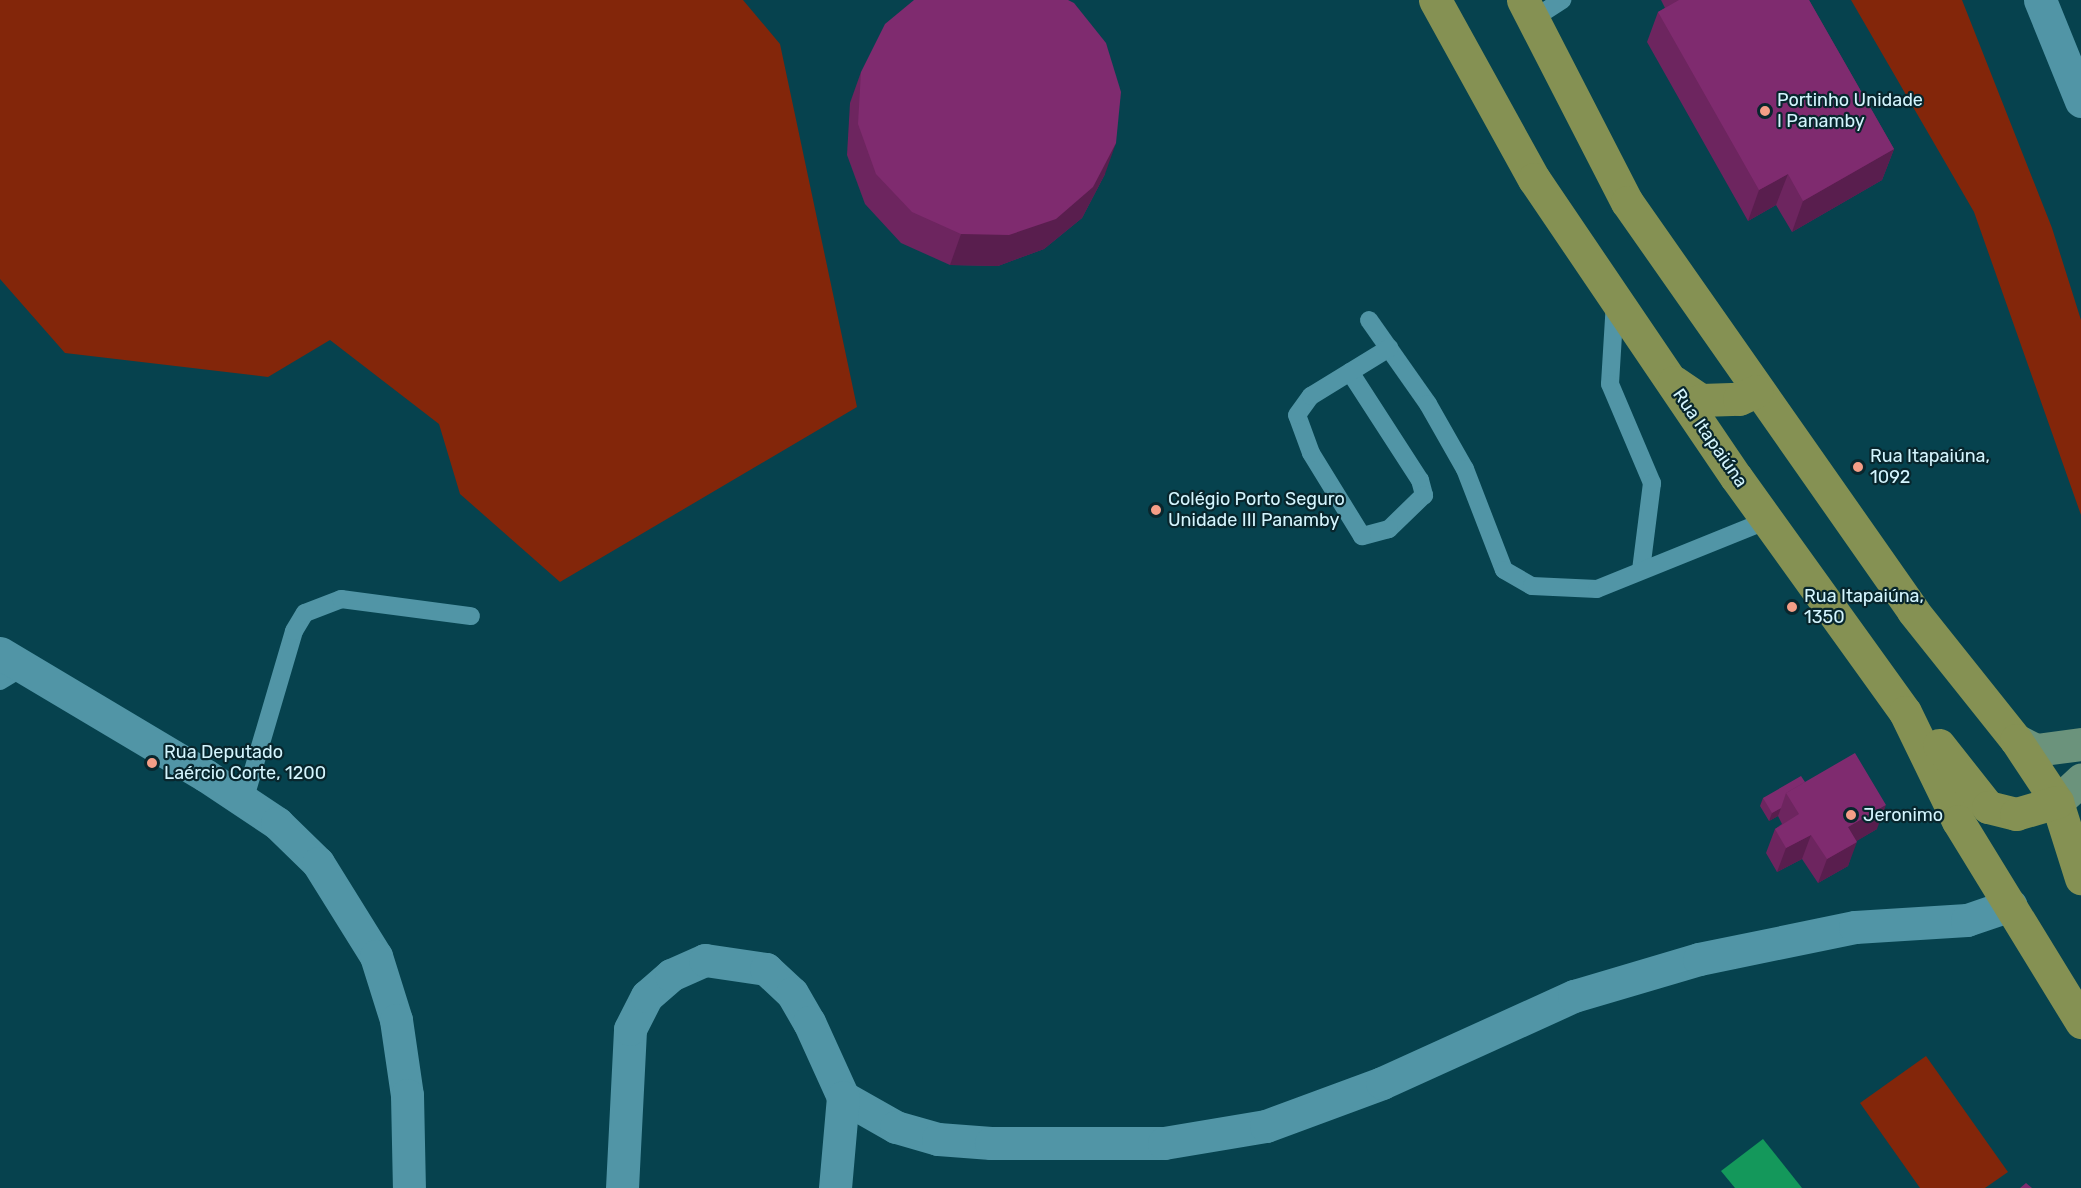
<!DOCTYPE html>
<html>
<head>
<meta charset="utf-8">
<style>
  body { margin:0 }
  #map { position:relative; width:2081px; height:1188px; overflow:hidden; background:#06424e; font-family:Rubik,sans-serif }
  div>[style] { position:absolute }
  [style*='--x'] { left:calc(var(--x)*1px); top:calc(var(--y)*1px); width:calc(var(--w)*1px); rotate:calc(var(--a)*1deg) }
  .green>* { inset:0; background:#83260a }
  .water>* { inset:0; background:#14985b }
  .service>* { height:18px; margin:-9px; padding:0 9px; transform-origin:9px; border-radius:9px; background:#5195a6 }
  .minor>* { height:33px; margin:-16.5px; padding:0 16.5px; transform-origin:16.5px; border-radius:16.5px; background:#5195a6 }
  .tertiary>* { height:33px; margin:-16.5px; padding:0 16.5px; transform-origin:16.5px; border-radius:16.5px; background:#5195a6 }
  .secondary>* { height:33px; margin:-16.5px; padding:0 16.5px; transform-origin:16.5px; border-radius:16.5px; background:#6b937c }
  .primary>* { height:33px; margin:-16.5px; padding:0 16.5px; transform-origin:16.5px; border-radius:16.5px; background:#859153 }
  .wall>* { inset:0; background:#6d255f }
  .shaded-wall>* { inset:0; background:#591e4e }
  .building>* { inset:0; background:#7f2b6f }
  .dots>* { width:16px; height:16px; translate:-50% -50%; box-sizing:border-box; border:3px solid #08262d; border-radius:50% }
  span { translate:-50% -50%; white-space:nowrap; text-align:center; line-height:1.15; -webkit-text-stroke:4.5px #08262d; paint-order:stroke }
  .poi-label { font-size:18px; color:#d4f5fe }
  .left { translate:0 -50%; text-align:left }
  .street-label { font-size:18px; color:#d4f5fe }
</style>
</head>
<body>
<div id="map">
  <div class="green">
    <div style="clip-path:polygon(0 0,743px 0,780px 44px,857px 407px,560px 582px,460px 494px,439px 424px,330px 340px,268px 377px,65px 353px,0 279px)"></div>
    <div style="clip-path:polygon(1851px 0,1962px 0,2052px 228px,2081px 320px,2081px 515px,1974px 212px)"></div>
    <div style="clip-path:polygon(1926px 1056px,2008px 1172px,1985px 1188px,1920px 1188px,1860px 1103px)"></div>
  </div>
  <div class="water">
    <div style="clip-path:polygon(1763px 1139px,1802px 1188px,1735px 1188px,1721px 1171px)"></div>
  </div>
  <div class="service">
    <div style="--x:1533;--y:19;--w:35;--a:-33"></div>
    <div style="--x:1615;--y:302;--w:82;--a:93.5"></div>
    <div style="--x:1610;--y:384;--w:108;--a:67"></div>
    <div style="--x:1652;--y:483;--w:88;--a:97.2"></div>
    <div style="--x:1369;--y:320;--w:103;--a:54.9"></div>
    <div style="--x:1428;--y:404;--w:75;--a:60.4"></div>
    <div style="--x:1465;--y:469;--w:108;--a:68.9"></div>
    <div style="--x:1504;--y:570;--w:32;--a:30"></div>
    <div style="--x:1532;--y:586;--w:65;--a:2.6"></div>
    <div style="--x:1597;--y:589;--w:184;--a:-22"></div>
    <div style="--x:1350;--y:372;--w:129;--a:57.1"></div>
    <div style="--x:1420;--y:480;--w:16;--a:75"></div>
    <div style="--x:1424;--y:495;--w:49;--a:135.8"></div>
    <div style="--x:1389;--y:529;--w:28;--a:165"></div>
    <div style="--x:1362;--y:536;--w:97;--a:-121.6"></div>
    <div style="--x:1311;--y:453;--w:40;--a:-110.2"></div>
    <div style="--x:1297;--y:415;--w:24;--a:-54"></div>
    <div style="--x:1311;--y:396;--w:92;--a:-31.6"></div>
    <div style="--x:0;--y:681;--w:26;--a:-31"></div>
    <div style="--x:244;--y:801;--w:177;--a:-73.6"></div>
    <div style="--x:294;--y:631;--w:21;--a:-59"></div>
    <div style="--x:305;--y:613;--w:39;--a:-21"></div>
    <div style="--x:341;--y:599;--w:131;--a:7.5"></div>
  </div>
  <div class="minor">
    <div style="--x:2040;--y:0;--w:109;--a:67.9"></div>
    <div style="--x:622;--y:1188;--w:159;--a:-87.1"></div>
    <div style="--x:630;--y:1029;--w:37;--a:-63"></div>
    <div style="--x:647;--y:996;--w:32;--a:-41"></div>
    <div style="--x:671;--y:975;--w:37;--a:-24"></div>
    <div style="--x:705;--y:960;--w:62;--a:8.4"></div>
    <div style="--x:766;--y:969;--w:35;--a:43"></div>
    <div style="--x:792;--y:993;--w:34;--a:60"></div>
    <div style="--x:809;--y:1022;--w:82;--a:65.6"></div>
    <div style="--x:843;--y:1097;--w:61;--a:29.5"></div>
    <div style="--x:896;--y:1127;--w:44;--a:15.9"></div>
    <div style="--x:938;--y:1139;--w:53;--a:4.3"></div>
    <div style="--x:991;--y:1143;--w:173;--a:0"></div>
    <div style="--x:1164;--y:1143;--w:103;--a:-9.5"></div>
    <div style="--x:1266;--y:1126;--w:124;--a:-20.3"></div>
    <div style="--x:1382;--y:1083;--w:211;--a:-24.4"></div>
    <div style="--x:1574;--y:996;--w:130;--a:-16.5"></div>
    <div style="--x:1699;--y:959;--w:159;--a:-11.6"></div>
    <div style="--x:1855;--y:927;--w:112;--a:-3.6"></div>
    <div style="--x:1967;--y:920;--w:46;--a:-18.8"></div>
    <div style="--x:835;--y:1188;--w:91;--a:-85"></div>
  </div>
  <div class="tertiary">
    <div style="--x:0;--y:653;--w:239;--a:30.8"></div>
    <div style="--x:205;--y:775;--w:87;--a:33.7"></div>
    <div style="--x:277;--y:823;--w:57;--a:44.3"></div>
    <div style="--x:318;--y:863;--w:110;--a:58.1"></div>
    <div style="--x:376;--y:956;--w:67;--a:72.6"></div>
    <div style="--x:396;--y:1020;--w:76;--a:81.7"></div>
    <div style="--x:407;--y:1095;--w:93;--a:88.8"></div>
  </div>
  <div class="secondary">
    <div style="--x:2016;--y:740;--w:22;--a:27"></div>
    <div style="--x:2036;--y:750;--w:45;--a:-7.6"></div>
    <div style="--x:2057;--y:802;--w:33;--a:-43"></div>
  </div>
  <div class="primary">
    <div style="--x:1435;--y:0;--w:205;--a:61.1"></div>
    <div style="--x:1534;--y:179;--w:360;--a:55.9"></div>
    <div style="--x:1736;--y:477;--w:289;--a:54.3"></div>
    <div style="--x:1905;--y:712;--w:121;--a:64.1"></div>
    <div style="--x:1958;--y:821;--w:236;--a:58.5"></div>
    <div style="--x:1523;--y:0;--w:227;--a:62.8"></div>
    <div style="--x:1627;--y:202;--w:499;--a:55"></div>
    <div style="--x:1913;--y:611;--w:165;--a:51.4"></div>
    <div style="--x:2016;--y:740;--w:74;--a:56.5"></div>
    <div style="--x:2057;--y:802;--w:80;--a:72.5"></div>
    <div style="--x:1674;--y:382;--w:32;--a:34"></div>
    <div style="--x:1701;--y:400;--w:38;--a:-2"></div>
    <div style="--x:1739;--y:399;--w:19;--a:-25"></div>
    <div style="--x:1939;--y:745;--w:79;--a:51.7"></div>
    <div style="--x:1988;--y:807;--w:29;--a:14"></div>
    <div style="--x:2016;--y:814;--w:43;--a:-16.3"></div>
  </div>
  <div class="wall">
    <div style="clip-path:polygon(1661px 0,1809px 0,1894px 149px,1882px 180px,1792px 232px,1776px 205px,1748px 221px,1647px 42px,1658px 12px,1665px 8px)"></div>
    <div style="clip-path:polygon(861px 72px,1105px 174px,1082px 218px,1044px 249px,998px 266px,950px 265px,901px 243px,865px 204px,847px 155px,850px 103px)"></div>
    <div style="clip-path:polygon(1805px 782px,1877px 829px,1856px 841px,1848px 866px,1818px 883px,1802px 859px,1777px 872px,1766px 853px,1775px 829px,1782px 824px,1778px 816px,1769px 821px,1760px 806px,1763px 798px)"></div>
  </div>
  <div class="shaded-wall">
    <div style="clip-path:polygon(1116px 143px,1105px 174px,1082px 218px,1044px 249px,998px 266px,950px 265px,961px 234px)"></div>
    <div style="clip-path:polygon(1894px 149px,1882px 180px,1792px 232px,1803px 201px)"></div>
    <div style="clip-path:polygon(1788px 174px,1776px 205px,1748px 221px,1759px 190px)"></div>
    <div style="clip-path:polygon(1886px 805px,1877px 829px,1840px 851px,1848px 827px)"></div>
    <div style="clip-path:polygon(1781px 808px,1778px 816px,1769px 821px,1772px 813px)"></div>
    <div style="clip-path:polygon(1811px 835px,1802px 859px,1777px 872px,1786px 848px)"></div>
    <div style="clip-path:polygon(1857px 842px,1848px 866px,1818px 883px,1827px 859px)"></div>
  </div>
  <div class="building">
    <div style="clip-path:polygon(914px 0,1068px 0,1074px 3px,1106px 43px,1121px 92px,1116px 143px,1093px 187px,1056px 219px,1009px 235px,961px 234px,912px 212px,876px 174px,858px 124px,861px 72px,885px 24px)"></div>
    <div style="clip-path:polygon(1679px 0,1809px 0,1894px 149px,1803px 201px,1788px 174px,1759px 190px,1658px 12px)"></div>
    <div style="clip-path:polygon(1855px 753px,1886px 805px,1848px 827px,1857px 842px,1827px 859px,1811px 835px,1786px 848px,1775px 829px,1799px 814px,1786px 793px)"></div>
    <div style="clip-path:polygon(1801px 776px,1805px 782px,1786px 793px,1781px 808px,1772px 813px,1763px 798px)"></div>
    <div style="clip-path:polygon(2026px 1183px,2032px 1188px,2020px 1188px)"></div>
  </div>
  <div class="dots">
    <div style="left:1765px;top:111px;background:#f49e87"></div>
    <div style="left:1858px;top:467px;background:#f49e87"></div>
    <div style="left:1156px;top:510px;background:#f49e87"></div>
    <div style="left:1792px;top:607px;background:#f49e87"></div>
    <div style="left:152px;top:763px;background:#f49e87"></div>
    <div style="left:1851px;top:815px;background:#f49e87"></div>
  </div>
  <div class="poi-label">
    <span class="left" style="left:1777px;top:111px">Portinho Unidade<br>I Panamby</span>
    <span class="left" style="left:1870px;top:467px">Rua Itapaiúna,<br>1092</span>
    <span class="left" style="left:1168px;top:510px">Colégio Porto Seguro<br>Unidade III Panamby</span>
    <span class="left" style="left:1804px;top:607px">Rua Itapaiúna,<br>1350</span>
    <span class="left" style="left:164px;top:763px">Rua Deputado<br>Laércio Corte, 1200</span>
    <span class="left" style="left:1863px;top:815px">Jeronimo</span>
  </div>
  <div class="street-label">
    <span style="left:1710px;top:438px;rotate:55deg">Rua Itapaiúna</span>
  </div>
</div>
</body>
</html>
